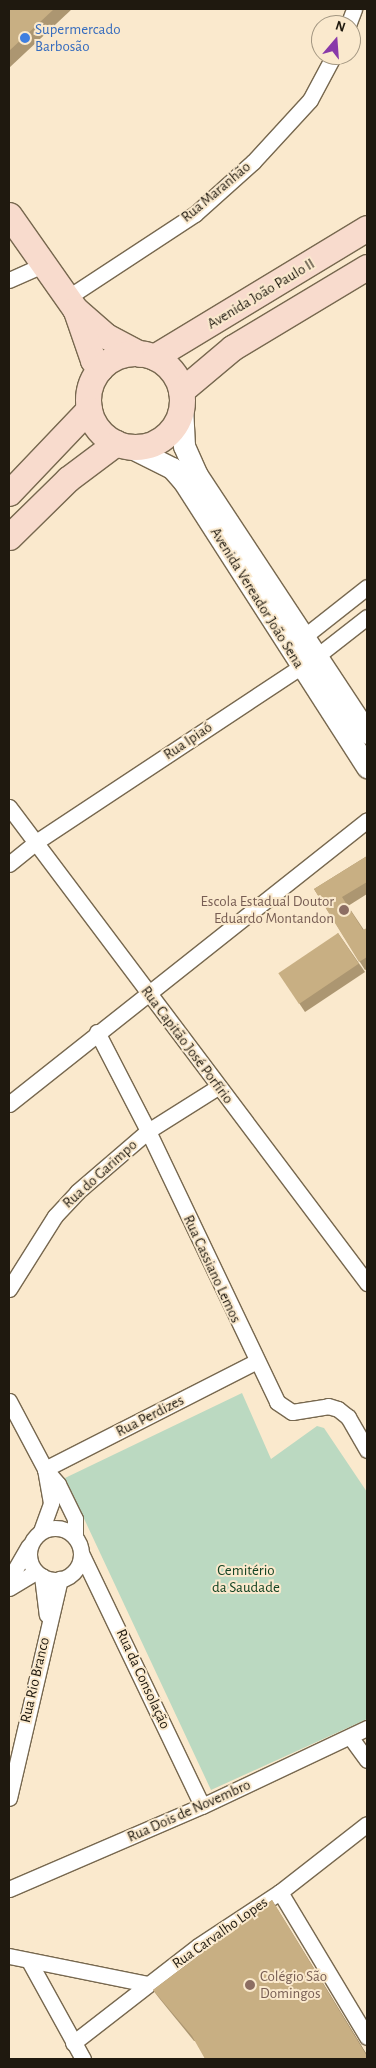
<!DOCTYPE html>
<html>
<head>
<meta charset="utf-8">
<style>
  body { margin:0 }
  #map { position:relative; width:376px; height:2068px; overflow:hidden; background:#fae9cd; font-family:"Alegreya Sans",sans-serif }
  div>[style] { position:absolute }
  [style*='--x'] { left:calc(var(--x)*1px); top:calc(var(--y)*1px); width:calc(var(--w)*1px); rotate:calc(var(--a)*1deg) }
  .green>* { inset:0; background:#bbd9c1 }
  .roads { filter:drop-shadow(1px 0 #77684f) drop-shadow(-1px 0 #77684f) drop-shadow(0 1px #77684f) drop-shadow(0 -1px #77684f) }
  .street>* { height:15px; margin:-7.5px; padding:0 7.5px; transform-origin:7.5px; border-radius:7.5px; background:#fff }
  .street>.ring { margin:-7.5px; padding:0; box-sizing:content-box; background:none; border:15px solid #fff; border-radius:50% }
  .secondary>* { height:21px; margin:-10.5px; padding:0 10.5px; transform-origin:10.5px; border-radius:10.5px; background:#fff }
  .primary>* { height:25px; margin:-12.5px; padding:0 12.5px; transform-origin:12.5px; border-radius:12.5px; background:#f8dbcd }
  .primary>.ring { margin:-12.5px; padding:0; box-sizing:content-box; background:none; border:25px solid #f8dbcd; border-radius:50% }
  .wall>* { inset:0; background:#ac9671 }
  .shaded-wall>* { inset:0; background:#8c7a5c }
  .building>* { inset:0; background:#c8af83; transform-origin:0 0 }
  .dots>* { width:14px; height:14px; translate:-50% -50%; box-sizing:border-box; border:2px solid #fae9cd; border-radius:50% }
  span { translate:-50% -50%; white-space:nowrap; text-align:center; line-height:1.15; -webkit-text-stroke:4px #fae9cd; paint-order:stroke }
  .shop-label { font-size:15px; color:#366cbe }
  .left { translate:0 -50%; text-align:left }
  .street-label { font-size:15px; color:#1f190f }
  .education-label { font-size:15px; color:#785e54 }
  .right { translate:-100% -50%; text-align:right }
  .park-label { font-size:15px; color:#134424 }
  .frame { position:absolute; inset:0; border:10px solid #1f190f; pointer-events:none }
  .north { position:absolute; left:311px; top:15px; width:50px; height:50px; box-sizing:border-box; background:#fae9cd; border:1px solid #a29681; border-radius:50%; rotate:18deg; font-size:14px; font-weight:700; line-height:20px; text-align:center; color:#1f190f }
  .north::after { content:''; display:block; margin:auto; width:18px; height:22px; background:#8839a9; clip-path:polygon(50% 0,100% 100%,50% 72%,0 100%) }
</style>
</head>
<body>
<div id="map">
  <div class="green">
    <div style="clip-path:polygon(242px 1393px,271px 1459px,317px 1426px,324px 1428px,367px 1492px,367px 1719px,211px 1790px,65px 1478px)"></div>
  </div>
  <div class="roads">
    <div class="street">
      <div style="--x:348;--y:25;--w:17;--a:-69"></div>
      <div style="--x:9;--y:280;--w:36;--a:-24"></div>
      <div style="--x:67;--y:298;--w:153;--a:-33.3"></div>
      <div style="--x:195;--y:214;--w:78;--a:-41.9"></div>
      <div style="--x:253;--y:162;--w:84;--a:-47.4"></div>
      <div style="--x:310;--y:100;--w:51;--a:-61.9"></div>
      <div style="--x:296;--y:643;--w:90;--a:-38.3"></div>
      <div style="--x:9;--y:807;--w:596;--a:53.05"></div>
      <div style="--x:9;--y:864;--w:35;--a:-39"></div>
      <div style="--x:36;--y:842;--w:337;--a:-33.5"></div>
      <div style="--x:317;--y:656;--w:63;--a:-38"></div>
      <div style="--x:97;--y:1032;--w:111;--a:62.7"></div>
      <div style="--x:148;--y:1131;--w:300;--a:64.5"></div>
      <div style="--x:277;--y:1402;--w:18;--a:34"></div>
      <div style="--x:292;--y:1412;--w:36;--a:-9"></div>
      <div style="--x:328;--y:1406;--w:10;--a:17"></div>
      <div style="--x:338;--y:1409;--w:13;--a:39"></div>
      <div style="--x:348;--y:1417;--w:38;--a:60"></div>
      <div style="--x:9;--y:1104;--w:457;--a:-38.4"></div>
      <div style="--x:9;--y:1289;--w:86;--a:-57.8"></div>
      <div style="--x:55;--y:1216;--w:33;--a:-47"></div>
      <div style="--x:77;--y:1192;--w:94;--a:-40.7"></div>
      <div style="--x:148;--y:1131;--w:83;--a:-32.2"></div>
      <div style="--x:9;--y:1401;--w:77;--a:62.1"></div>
      <div style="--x:45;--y:1469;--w:20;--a:49"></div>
      <div style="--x:58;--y:1484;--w:39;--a:64"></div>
      <div style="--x:75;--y:1519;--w:18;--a:90"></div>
      <div style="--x:45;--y:1469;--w:236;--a:-27"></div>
      <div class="ring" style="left:29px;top:1528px;width:37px;height:37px"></div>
      <div style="--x:41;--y:1531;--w:30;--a:-70"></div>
      <div style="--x:51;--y:1503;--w:35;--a:-100"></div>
      <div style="--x:81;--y:1553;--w:280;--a:64.4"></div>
      <div style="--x:42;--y:1576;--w:39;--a:83"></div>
      <div style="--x:9;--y:1580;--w:39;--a:-60"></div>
      <div style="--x:9;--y:1588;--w:31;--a:-31"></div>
      <div style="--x:351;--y:1738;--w:27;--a:54"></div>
      <div style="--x:9;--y:1798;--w:225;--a:-76.9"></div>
      <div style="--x:9;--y:1889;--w:210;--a:-23.3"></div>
      <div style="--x:202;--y:1806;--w:183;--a:-25.3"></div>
      <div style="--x:280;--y:1892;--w:169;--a:59"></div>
      <div style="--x:9;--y:1956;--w:142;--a:11.4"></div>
      <div style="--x:29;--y:1961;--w:112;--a:61.1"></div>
      <div style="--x:73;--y:2043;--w:158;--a:-37.8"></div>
      <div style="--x:198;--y:1946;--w:98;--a:-33.4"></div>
      <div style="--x:280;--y:1892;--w:110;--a:-38"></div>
    </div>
    <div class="secondary">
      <div style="--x:182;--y:405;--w:41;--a:87.2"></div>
      <div style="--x:184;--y:446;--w:32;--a:66"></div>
      <div style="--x:197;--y:475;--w:309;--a:56.6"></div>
      <div style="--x:130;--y:447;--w:47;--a:26.6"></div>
      <div style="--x:172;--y:468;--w:18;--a:49"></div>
      <div style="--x:184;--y:482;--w:339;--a:57.3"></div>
    </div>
    <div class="primary">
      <div style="--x:9;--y:215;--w:115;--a:54.9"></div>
      <div style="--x:75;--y:309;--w:41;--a:41.1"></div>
      <div style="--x:106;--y:336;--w:38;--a:28"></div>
      <div style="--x:76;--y:311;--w:52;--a:70.9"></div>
      <div style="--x:93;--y:360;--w:11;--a:49"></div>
      <div class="ring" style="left:88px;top:353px;width:69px;height:69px"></div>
      <div style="--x:154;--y:357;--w:249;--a:-31.2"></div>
      <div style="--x:181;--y:391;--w:67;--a:-40.1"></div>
      <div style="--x:232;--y:348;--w:157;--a:-31"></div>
      <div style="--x:9;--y:493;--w:116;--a:-46.4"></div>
      <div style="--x:9;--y:537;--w:83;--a:-44.5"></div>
      <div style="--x:68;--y:479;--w:60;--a:-36.9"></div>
    </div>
  </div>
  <div class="wall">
    <div style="clip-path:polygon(9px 9px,72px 9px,9px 68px)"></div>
    <div style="clip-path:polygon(367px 856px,367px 894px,348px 906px,364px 930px,367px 928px,367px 969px,365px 970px,314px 889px)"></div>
    <div style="clip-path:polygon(338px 933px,365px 972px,305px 1012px,299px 1003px)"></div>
    <div style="clip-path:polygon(272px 1900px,367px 2055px,367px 2059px,194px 2041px,159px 1998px,153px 1990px)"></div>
  </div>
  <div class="shaded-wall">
    <div style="clip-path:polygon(272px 1900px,367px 2055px,367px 2056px)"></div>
  </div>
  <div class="building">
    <div style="clip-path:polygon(9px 9px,54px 9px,9px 51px)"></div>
    <div style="clip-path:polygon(367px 856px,367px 882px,342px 897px,363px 930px,367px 928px,367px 957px,359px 962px,314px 889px)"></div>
    <div style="left:338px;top:933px;width:37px;height:72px;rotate:56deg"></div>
    <div style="clip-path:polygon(272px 1900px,367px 2056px,367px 2059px,205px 2059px,192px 2036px,153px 1990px)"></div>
  </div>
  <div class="dots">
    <div style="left:25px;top:38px;background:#3f7fe0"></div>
    <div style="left:344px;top:910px;background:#8d6e63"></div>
    <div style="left:250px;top:1985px;background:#8d6e63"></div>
  </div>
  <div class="shop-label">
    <span class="left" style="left:35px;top:38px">Supermercado<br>Barbosão</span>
  </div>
  <div class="street-label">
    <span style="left:216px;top:192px;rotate:-40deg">Rua Maranhão</span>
    <span style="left:261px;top:294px;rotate:-31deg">Avenida João Paulo II</span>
    <span style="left:257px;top:598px;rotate:58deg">Avenida Vereador João Sena</span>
    <span style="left:188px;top:741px;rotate:-34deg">Rua Ipiaó</span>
    <span style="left:187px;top:1045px;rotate:53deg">Rua Capitão José Porfírio</span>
    <span style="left:100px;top:1174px;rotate:-42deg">Rua do Garimpo</span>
    <span style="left:212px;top:1269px;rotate:65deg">Rua Cassiano Lemos</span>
    <span style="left:150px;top:1416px;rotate:-27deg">Rua Perdizes</span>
    <span style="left:143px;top:1679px;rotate:65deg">Rua da Consolação</span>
    <span style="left:35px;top:1680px;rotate:-77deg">Rua Rio Branco</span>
    <span style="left:189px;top:1811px;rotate:-24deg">Rua Dois de Novembro</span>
    <span style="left:220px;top:1933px;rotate:-35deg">Rua Carvalho Lopes</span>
  </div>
  <div class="education-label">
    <span class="right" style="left:334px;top:910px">Escola Estadual Doutor<br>Eduardo Montandon</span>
    <span class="left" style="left:260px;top:1985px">Colégio São<br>Domingos</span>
  </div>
  <div class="park-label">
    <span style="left:246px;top:1579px">Cemitério<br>da Saudade</span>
  </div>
  <div class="frame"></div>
  <div class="north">N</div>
</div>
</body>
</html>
